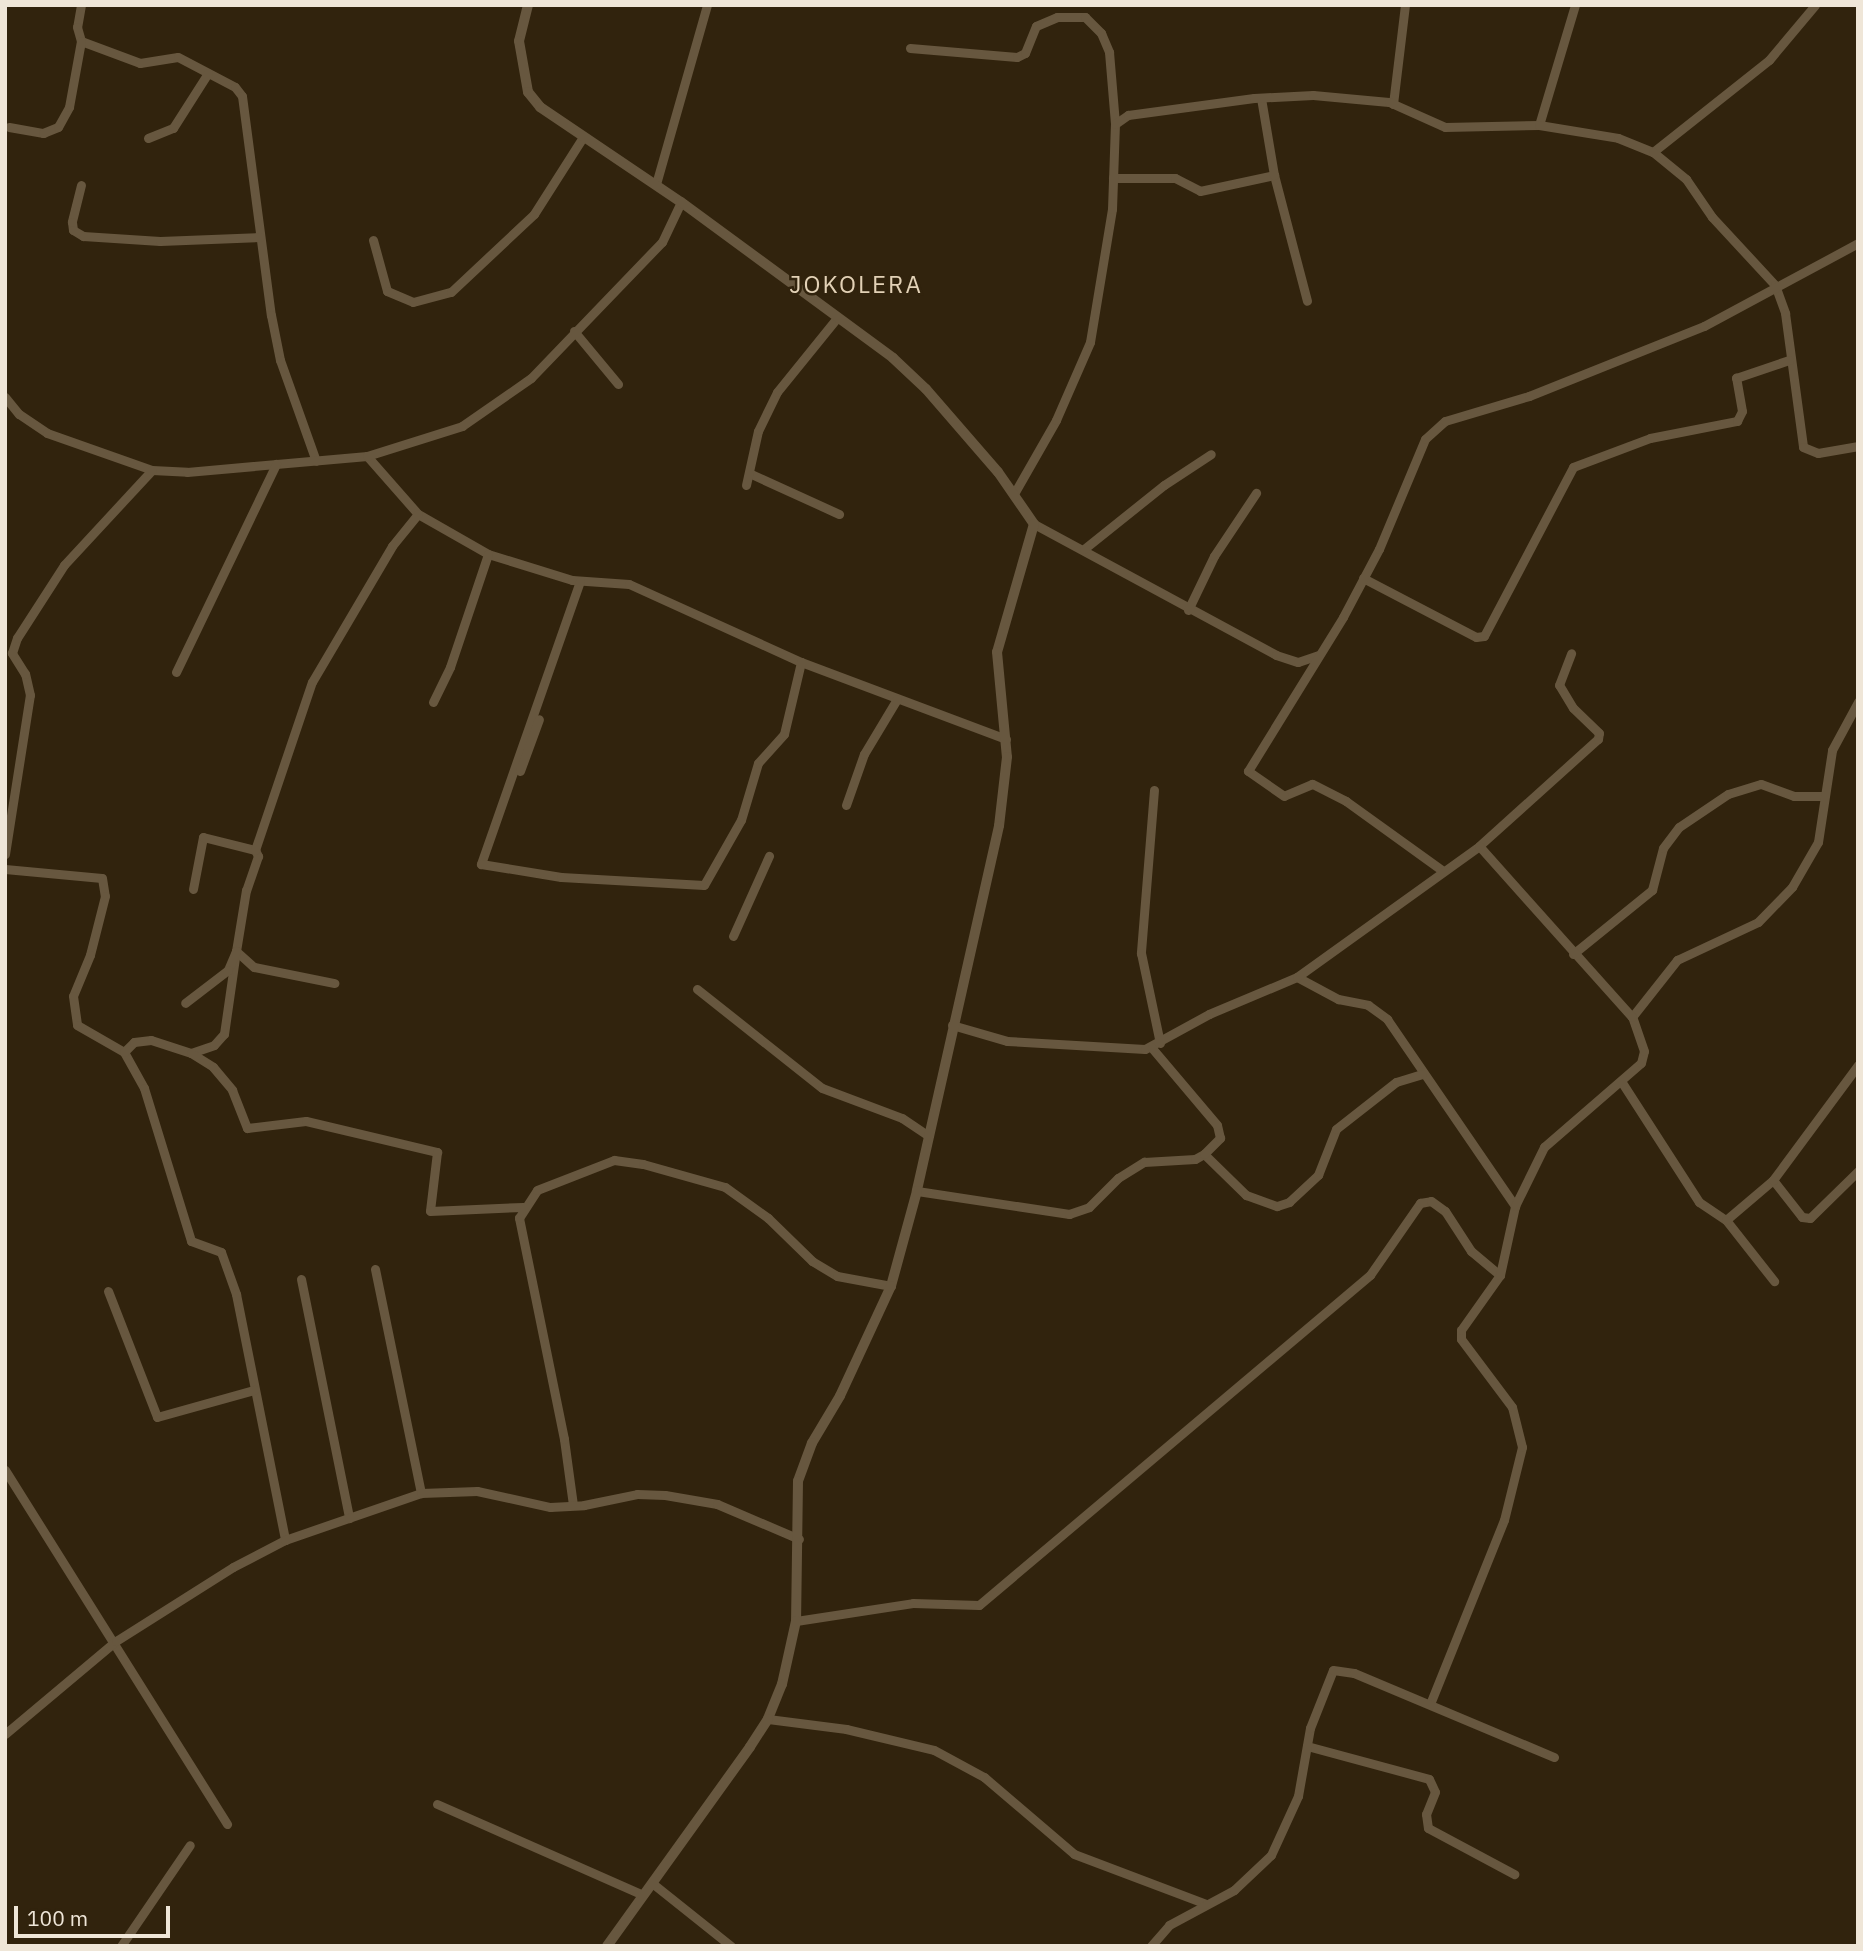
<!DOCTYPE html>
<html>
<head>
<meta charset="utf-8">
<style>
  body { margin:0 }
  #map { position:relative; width:1863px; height:1951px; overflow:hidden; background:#31230d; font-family:"IBM Plex Sans",sans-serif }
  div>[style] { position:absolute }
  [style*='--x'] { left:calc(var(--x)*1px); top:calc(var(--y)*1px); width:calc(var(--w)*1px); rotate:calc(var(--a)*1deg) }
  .minor>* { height:9px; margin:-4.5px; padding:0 4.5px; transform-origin:4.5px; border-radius:4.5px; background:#67573f }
  .tertiary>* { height:10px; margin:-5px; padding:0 5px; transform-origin:5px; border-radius:5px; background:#67573f }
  span { translate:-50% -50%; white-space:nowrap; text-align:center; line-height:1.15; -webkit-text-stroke:5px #31230d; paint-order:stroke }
  .quarter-label { font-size:24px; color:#e2d1b6; letter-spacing:2px }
  .frame { position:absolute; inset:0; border:7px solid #efe6d8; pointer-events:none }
  .scale { position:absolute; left:14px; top:1906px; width:156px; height:32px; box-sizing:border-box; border:4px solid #efe6d8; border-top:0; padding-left:9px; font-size:21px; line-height:24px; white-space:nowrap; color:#efe6d8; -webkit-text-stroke:5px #31230d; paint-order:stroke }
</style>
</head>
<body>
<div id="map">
  <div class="minor">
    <div style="--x:81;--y:5;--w:22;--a:100"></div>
    <div style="--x:77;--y:27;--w:15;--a:74"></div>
    <div style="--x:81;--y:41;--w:63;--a:20.4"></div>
    <div style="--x:140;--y:63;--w:38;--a:-9"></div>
    <div style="--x:178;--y:57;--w:64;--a:27.8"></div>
    <div style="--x:235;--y:87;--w:11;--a:52"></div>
    <div style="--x:242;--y:96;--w:221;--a:82.5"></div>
    <div style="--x:271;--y:315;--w:46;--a:78.7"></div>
    <div style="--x:280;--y:360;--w:107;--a:70.4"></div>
    <div style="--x:910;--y:48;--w:107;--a:4.8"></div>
    <div style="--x:1017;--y:57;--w:9;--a:-27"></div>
    <div style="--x:1025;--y:53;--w:29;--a:-68"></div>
    <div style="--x:1036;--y:26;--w:23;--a:-23"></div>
    <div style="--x:1057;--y:17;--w:28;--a:0"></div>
    <div style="--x:1085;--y:17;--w:23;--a:45"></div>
    <div style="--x:1101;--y:33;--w:21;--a:67"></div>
    <div style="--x:1109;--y:52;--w:72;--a:85.2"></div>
    <div style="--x:1393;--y:104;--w:100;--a:-83.1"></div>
    <div style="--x:1539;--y:125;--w:125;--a:-73.3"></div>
    <div style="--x:9;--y:127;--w:35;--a:10"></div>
    <div style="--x:43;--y:133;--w:16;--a:-22"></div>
    <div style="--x:58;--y:127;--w:23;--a:-61"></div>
    <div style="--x:69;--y:107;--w:67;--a:-79.7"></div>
    <div style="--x:148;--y:138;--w:27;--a:-22"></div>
    <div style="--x:173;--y:128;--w:65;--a:-57.5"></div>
    <div style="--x:1653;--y:152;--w:148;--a:-38.4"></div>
    <div style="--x:1769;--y:60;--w:72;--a:-50.1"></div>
    <div style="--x:1274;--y:175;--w:130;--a:75.3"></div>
    <div style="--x:1113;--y:178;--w:62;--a:0"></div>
    <div style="--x:1175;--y:178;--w:28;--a:27"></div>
    <div style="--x:1200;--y:191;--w:76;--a:-12.2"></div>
    <div style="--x:1274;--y:175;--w:78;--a:-99.6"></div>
    <div style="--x:656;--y:184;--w:186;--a:-74.1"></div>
    <div style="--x:81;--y:185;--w:38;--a:104"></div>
    <div style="--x:72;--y:222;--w:8;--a:83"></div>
    <div style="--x:73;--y:230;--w:12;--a:31"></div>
    <div style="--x:83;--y:236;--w:77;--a:3.7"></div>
    <div style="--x:160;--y:241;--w:100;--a:-2.3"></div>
    <div style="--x:373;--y:240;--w:53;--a:74.6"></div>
    <div style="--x:387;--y:291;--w:28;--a:23"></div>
    <div style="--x:413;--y:302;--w:39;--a:-15"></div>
    <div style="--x:451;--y:292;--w:114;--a:-43.2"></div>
    <div style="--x:534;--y:214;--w:91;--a:-57.5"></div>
    <div style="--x:574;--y:331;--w:69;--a:50.3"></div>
    <div style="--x:5;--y:397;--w:22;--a:51"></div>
    <div style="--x:19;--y:414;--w:34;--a:34"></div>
    <div style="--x:47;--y:433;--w:111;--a:19.4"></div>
    <div style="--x:152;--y:470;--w:35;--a:3"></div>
    <div style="--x:187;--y:472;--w:181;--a:-5.1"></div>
    <div style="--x:367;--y:456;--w:77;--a:48.7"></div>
    <div style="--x:418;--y:514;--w:81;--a:29.7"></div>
    <div style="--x:488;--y:554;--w:88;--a:17.2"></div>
    <div style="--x:572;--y:580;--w:57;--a:4"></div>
    <div style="--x:629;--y:584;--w:189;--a:24.4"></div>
    <div style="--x:801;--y:662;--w:219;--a:20.6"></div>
    <div style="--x:367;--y:456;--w:100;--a:-17.5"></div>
    <div style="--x:462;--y:426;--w:84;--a:-34.8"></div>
    <div style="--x:531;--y:378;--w:189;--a:-46.1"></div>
    <div style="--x:662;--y:242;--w:44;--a:-64.6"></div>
    <div style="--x:749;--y:473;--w:99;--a:24.5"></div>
    <div style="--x:746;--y:485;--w:55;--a:-77.5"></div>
    <div style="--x:758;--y:431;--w:43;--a:-64"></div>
    <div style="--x:777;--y:392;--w:95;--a:-51"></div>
    <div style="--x:1015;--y:492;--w:83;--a:-60.3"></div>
    <div style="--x:1056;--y:420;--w:85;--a:-66.4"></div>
    <div style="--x:1090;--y:342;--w:135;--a:-80.6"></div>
    <div style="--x:1112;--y:209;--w:85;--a:-88"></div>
    <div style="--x:1115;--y:124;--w:16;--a:-35"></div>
    <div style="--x:1128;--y:115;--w:127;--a:-7.7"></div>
    <div style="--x:1254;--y:98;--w:59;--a:-2.9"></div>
    <div style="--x:1313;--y:95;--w:76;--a:5.3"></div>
    <div style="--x:1389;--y:102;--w:61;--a:24.1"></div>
    <div style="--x:1445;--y:127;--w:94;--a:-1.2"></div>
    <div style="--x:1539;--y:125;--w:80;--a:9.3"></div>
    <div style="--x:1618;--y:138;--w:38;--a:22"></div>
    <div style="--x:1653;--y:152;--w:43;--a:39.3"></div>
    <div style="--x:1686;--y:179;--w:46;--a:55.6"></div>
    <div style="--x:1712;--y:217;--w:93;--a:47.2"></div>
    <div style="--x:1775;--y:285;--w:30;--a:70"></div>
    <div style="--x:1785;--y:313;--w:135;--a:82.3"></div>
    <div style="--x:1803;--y:447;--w:16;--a:22"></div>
    <div style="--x:1818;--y:453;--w:41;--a:-9.9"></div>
    <div style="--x:1034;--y:524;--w:275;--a:28.4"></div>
    <div style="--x:1276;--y:655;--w:23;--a:18"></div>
    <div style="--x:1298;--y:662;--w:21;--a:-19"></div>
    <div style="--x:1084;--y:549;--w:102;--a:-38.7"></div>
    <div style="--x:1164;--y:485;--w:56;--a:-33.4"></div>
    <div style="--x:1363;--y:578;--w:127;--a:27.6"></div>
    <div style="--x:1476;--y:637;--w:8;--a:-7"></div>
    <div style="--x:1484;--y:636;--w:191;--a:-62.2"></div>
    <div style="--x:1573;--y:467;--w:82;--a:-20.6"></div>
    <div style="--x:1650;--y:438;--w:89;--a:-11.1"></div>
    <div style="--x:1737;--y:421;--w:11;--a:-63"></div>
    <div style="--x:1742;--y:411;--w:34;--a:-100"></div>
    <div style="--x:1736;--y:378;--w:56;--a:-18.8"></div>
    <div style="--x:580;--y:581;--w:300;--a:109.3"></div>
    <div style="--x:481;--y:864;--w:81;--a:9.2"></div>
    <div style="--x:561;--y:877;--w:143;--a:3.2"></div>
    <div style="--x:704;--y:885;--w:75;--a:-60.4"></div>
    <div style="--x:741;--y:820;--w:59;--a:-73.4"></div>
    <div style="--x:758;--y:763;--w:39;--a:-48"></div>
    <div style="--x:784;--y:734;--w:74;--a:-76.7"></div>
    <div style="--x:1188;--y:610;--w:60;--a:-64.3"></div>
    <div style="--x:1214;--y:556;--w:76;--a:-56.3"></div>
    <div style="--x:176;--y:672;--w:231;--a:-64.3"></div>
    <div style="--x:433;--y:702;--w:39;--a:-64"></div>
    <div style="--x:450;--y:667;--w:119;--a:-71.4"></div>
    <div style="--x:520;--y:771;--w:55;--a:-69.9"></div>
    <div style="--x:1154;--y:790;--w:164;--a:94.6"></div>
    <div style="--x:1141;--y:953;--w:92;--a:78.1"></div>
    <div style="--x:846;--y:805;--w:54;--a:-70.6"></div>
    <div style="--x:864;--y:754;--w:64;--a:-59"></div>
    <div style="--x:255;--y:850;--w:7;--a:63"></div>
    <div style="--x:258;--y:856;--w:36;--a:109"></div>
    <div style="--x:246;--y:890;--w:62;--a:99.3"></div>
    <div style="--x:236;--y:951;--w:24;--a:42"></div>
    <div style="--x:254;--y:967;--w:82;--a:11.3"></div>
    <div style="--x:5;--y:854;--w:161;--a:-81.1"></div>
    <div style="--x:30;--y:695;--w:22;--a:-103"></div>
    <div style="--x:25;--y:674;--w:25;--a:-122"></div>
    <div style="--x:12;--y:653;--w:16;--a:-72"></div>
    <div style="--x:17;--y:638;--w:87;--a:-57.2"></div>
    <div style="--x:64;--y:565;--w:129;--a:-47.2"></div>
    <div style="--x:5;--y:869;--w:97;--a:5.3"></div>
    <div style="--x:102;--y:878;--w:18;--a:81"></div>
    <div style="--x:105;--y:896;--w:61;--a:104.3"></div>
    <div style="--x:90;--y:955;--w:44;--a:112.5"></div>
    <div style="--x:73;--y:996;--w:29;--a:82"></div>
    <div style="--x:77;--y:1025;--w:54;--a:29.9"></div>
    <div style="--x:124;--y:1052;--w:41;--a:60.9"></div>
    <div style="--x:144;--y:1088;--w:160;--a:72.9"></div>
    <div style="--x:191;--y:1241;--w:32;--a:20"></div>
    <div style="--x:221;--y:1252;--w:45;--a:70.3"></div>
    <div style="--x:236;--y:1294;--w:251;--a:78.7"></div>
    <div style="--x:1443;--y:871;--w:120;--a:-144.2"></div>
    <div style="--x:1346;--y:801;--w:38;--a:-153"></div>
    <div style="--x:1312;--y:784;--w:30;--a:157"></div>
    <div style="--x:1284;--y:796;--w:44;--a:-145.2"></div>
    <div style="--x:1248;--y:771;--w:181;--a:-58.3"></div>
    <div style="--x:1343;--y:617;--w:77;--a:-62.1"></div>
    <div style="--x:1379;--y:549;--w:119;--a:-67.3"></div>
    <div style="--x:1425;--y:439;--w:27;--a:-42"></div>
    <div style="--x:1445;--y:421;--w:88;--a:-16.6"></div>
    <div style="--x:1529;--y:396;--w:188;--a:-21.8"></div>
    <div style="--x:1704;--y:326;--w:175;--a:-28.3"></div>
    <div style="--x:193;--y:889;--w:53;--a:-79.1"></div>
    <div style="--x:203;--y:837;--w:54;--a:14"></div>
    <div style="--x:255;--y:850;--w:177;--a:-71.3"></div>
    <div style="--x:312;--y:682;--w:158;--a:-59.5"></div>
    <div style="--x:392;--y:546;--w:41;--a:-50.9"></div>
    <div style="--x:733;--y:936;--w:88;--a:-65.8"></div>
    <div style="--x:1573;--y:954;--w:102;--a:-39"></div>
    <div style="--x:1652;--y:890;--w:43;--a:-75.3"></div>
    <div style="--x:1663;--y:848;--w:26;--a:-53"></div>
    <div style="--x:1679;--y:827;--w:59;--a:-34"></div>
    <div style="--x:1728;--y:794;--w:34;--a:-17"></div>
    <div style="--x:1761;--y:784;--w:35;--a:20"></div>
    <div style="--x:1794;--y:796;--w:30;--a:0"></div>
    <div style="--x:1297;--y:977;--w:47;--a:28.2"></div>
    <div style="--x:1338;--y:999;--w:31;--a:11"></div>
    <div style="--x:1368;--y:1005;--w:24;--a:36"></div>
    <div style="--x:1387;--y:1019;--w:227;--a:55.6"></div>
    <div style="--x:697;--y:989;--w:159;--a:38.4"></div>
    <div style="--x:822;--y:1088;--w:85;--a:20.6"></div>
    <div style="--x:902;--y:1118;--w:32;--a:34"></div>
    <div style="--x:1632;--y:1017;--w:73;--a:-51.7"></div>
    <div style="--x:1677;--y:960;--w:89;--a:-25.1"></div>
    <div style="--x:1758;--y:922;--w:49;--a:-45.8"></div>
    <div style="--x:1792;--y:887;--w:52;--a:-60"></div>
    <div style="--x:1818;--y:842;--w:93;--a:-81.3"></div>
    <div style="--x:1832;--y:750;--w:55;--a:-61.6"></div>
    <div style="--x:952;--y:1025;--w:57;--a:16.2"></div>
    <div style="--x:1007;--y:1041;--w:138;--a:3.3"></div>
    <div style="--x:1145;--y:1049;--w:73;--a:-28.7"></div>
    <div style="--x:1209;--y:1014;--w:95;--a:-22.8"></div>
    <div style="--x:1297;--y:977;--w:224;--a:-35.7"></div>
    <div style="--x:1479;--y:846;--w:160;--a:-42"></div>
    <div style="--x:1598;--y:739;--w:6;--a:-81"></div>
    <div style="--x:1599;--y:733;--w:36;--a:-136"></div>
    <div style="--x:1573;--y:708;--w:27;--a:-121"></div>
    <div style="--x:1559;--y:685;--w:34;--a:-69"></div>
    <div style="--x:124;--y:1052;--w:14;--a:-45"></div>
    <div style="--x:134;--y:1042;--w:17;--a:-7"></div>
    <div style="--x:151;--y:1040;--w:42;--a:18"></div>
    <div style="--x:191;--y:1053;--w:24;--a:-19"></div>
    <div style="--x:214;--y:1045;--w:15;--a:-48"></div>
    <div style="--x:224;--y:1034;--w:84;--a:-81.8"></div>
    <div style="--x:236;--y:951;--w:21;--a:113"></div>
    <div style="--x:228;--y:970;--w:54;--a:142.5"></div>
    <div style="--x:191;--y:1053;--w:26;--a:32"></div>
    <div style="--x:213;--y:1067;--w:30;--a:50"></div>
    <div style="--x:232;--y:1090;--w:41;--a:68.5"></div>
    <div style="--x:247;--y:1128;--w:59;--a:-6.8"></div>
    <div style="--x:306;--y:1121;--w:135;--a:13.3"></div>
    <div style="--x:437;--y:1152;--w:59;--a:96.8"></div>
    <div style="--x:430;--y:1211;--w:93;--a:-2.5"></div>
    <div style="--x:1621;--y:1081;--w:144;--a:57.2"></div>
    <div style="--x:1699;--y:1202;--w:32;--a:34"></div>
    <div style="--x:1726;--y:1220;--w:78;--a:51.8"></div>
    <div style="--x:1204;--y:1154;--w:59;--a:44.3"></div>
    <div style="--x:1246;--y:1195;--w:33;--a:20"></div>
    <div style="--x:1277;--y:1206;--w:13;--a:-18"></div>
    <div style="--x:1289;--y:1202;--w:40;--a:-43"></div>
    <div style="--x:1318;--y:1175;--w:49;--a:-68.6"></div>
    <div style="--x:1336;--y:1129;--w:76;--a:-38.1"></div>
    <div style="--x:1396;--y:1082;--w:27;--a:-17"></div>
    <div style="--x:1773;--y:1180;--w:47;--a:51.9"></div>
    <div style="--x:1802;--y:1217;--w:8;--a:7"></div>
    <div style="--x:1810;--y:1218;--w:67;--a:-44.4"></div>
    <div style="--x:917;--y:1191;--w:154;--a:8.6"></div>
    <div style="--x:1069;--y:1214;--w:21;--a:-19"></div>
    <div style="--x:1089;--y:1207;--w:41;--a:-45"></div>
    <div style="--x:1118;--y:1178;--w:31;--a:-32"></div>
    <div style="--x:1144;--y:1162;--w:51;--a:-3.4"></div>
    <div style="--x:1195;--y:1159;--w:10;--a:-29"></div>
    <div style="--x:1204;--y:1154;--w:23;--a:-45"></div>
    <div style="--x:1220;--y:1138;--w:13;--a:-103"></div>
    <div style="--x:1217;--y:1125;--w:101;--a:-130.2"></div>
    <div style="--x:1726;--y:1220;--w:62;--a:-40.4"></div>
    <div style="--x:1773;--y:1180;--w:143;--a:-53.5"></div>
    <div style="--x:375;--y:1269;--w:229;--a:78.4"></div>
    <div style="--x:301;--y:1279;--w:244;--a:78.6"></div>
    <div style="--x:108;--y:1291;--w:135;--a:68.7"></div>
    <div style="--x:157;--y:1417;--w:101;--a:-15.6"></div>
    <div style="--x:5;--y:1470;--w:418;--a:57.9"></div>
    <div style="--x:573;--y:1505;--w:67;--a:-97.8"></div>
    <div style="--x:564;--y:1439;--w:226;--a:-101.5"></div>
    <div style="--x:519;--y:1218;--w:33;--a:-57"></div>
    <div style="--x:537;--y:1190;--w:83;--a:-21.3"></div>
    <div style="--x:614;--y:1160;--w:29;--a:8"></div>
    <div style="--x:643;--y:1164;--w:85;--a:15.7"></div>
    <div style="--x:725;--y:1187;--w:53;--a:35.8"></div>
    <div style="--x:768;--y:1218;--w:62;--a:44.3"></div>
    <div style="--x:812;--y:1261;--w:29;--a:31"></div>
    <div style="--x:837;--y:1276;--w:55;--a:10.5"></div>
    <div style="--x:796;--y:1621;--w:118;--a:-8.7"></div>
    <div style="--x:913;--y:1603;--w:66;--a:1.7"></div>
    <div style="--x:979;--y:1605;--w:512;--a:-40.16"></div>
    <div style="--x:1370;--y:1275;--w:88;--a:-55.2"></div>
    <div style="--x:1420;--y:1203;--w:11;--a:-10"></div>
    <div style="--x:1431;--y:1201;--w:17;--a:36"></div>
    <div style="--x:1445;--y:1211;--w:48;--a:57"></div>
    <div style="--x:1471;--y:1251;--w:38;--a:40"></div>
    <div style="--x:1430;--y:1704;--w:198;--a:-68.1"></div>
    <div style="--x:1504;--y:1520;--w:75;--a:-76.1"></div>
    <div style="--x:1522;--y:1447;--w:41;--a:-104"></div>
    <div style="--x:1512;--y:1407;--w:85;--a:-126.9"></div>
    <div style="--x:1461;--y:1339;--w:9;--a:-90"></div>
    <div style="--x:1461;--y:1330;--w:67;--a:-54.7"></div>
    <div style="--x:1500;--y:1275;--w:71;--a:-77.7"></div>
    <div style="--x:1515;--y:1206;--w:66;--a:-63.8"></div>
    <div style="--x:1544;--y:1147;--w:128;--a:-40.9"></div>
    <div style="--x:1641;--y:1063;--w:12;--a:-76"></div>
    <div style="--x:1644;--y:1051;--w:36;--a:-109"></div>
    <div style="--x:1632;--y:1017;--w:229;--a:-131.8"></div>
    <div style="--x:768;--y:1719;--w:79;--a:7.3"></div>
    <div style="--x:846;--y:1729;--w:90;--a:13.4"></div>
    <div style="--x:934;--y:1750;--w:57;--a:28.4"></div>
    <div style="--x:984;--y:1777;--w:118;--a:40.5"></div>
    <div style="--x:1074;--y:1854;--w:141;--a:20.7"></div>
    <div style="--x:5;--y:1734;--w:145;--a:-40"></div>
    <div style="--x:116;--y:1641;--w:138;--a:-32.3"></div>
    <div style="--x:233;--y:1567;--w:59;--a:-27.4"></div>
    <div style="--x:285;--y:1540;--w:144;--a:-19.1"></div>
    <div style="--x:421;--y:1493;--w:56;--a:-2"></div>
    <div style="--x:477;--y:1491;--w:75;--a:12.4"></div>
    <div style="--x:550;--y:1507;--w:34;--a:-3"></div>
    <div style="--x:584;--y:1505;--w:54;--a:-11.7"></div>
    <div style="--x:637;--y:1494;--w:28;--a:2"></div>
    <div style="--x:665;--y:1495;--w:53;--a:9.8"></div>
    <div style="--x:717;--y:1504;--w:89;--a:23.1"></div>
    <div style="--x:1307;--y:1746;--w:126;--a:15.1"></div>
    <div style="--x:1429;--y:1779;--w:14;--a:65"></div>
    <div style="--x:1435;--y:1792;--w:24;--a:112"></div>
    <div style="--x:1426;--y:1814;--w:14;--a:82"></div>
    <div style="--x:1428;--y:1828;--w:98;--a:28.1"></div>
    <div style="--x:437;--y:1804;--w:225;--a:23.8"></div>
    <div style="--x:652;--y:1883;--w:101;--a:38.6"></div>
    <div style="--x:121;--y:1946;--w:122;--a:-55.7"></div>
    <div style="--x:1151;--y:1946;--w:28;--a:-49"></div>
    <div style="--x:1169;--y:1925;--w:74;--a:-28.3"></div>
    <div style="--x:1234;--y:1890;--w:51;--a:-43.4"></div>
    <div style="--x:1271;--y:1855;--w:65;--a:-65.4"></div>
    <div style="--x:1298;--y:1796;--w:69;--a:-80"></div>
    <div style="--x:1310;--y:1728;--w:62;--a:-68.4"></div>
    <div style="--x:1333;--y:1670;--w:21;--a:8"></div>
    <div style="--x:1354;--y:1673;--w:217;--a:22.8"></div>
  </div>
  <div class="tertiary">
    <div style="--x:528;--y:5;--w:37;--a:104"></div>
    <div style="--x:519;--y:41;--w:52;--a:80"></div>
    <div style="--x:528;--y:92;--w:19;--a:51"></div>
    <div style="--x:540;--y:107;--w:170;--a:34"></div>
    <div style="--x:681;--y:202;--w:263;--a:36.3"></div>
    <div style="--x:893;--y:358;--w:45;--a:43.2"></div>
    <div style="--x:926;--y:389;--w:110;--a:49.1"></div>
    <div style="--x:998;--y:472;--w:63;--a:55.3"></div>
    <div style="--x:1034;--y:524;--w:133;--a:106.1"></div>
    <div style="--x:997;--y:652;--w:105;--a:84.6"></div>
    <div style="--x:1007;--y:757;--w:69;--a:96.6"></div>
    <div style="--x:999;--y:826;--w:374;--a:102.7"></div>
    <div style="--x:917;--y:1191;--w:98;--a:105.3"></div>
    <div style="--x:891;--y:1286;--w:121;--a:114.9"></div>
    <div style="--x:840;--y:1396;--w:55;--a:120.8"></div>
    <div style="--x:812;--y:1443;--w:40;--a:110.2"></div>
    <div style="--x:798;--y:1481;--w:140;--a:90.8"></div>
    <div style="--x:796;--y:1621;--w:65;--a:102.5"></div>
    <div style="--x:782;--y:1684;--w:38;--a:112"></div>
    <div style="--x:768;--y:1719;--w:33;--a:123"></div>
    <div style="--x:750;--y:1747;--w:245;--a:125.7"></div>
  </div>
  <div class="quarter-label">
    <span style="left:856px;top:285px">JOKOLERA</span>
  </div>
  <div class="frame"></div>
  <div class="scale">100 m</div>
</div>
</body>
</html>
